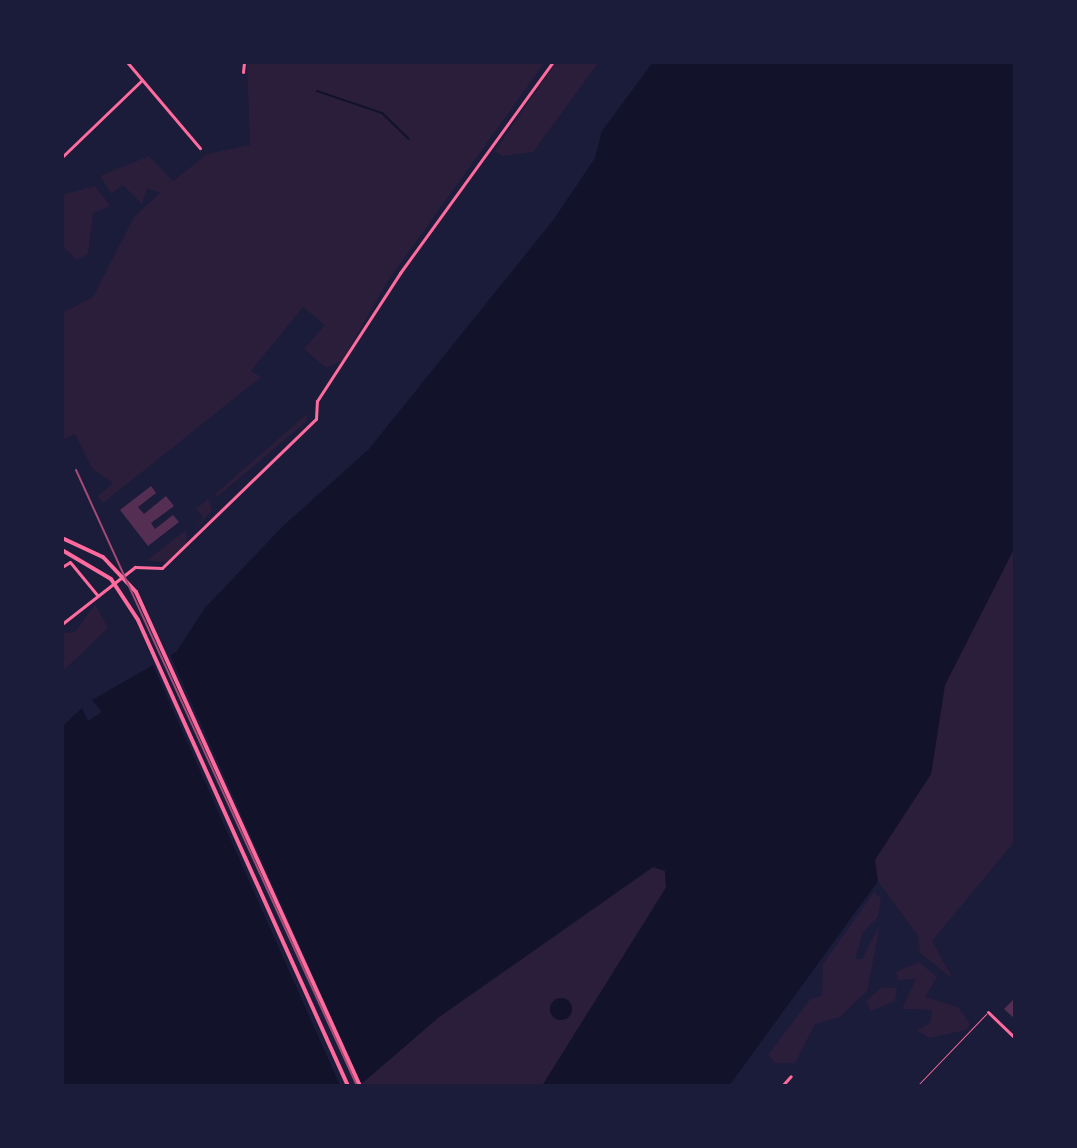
<!DOCTYPE html>
<html>
<head>
<meta charset="utf-8">
<style>
  body { margin:0 }
  #map { position:relative; width:1077px; height:1148px; overflow:hidden; background:#1b1b3a; font-family:Roboto,sans-serif }
  div>[style] { position:absolute }
  [style*='--x'] { left:calc(var(--x)*1px); top:calc(var(--y)*1px); width:calc(var(--w)*1px); rotate:calc(var(--a)*1deg) }
  .green>* { inset:0; background:#2a1e3b }
  .water>* { inset:0; background:#12122b }
  .round { border-radius:50% }
  .pier>* { inset:0; background:#1b1b3a; transform-origin:0 0 }
  .stream>* { height:2px; margin:-1px; padding:0 1px; transform-origin:1px; border-radius:1px; background:#12122b }
  .building>* { inset:0; background:#542f53 }
  .service>* { height:1px; margin:-0.5px; padding:0 0.5px; transform-origin:0.5px; border-radius:0.5px; background:#ff6b9d }
  .minor>* { height:3px; margin:-1.5px; padding:0 1.5px; transform-origin:1.5px; border-radius:1.5px; background:#ff6b9d }
  .secondary>* { height:4px; margin:-2px; padding:0 2px; transform-origin:2px; border-radius:2px; background:#ff6b9d }
  .rail>* { height:2px; margin:-1px; padding:0 1px; transform-origin:1px; border-radius:1px; background:#a44b75 }
  span { translate:-50% -50%; white-space:nowrap; text-align:center; line-height:1.15; -webkit-text-stroke:8px #1b1b3a; paint-order:stroke }
  .frame { position:absolute; inset:0; border:64px solid #1b1b3a; pointer-events:none }
</style>
</head>
<body>
<div id="map">
  <div class="green">
    <div style="clip-path:polygon(247px 62px,545px 62px,387px 282px,342px 361px,326px 368px,304px 349px,325px 325px,303px 307px,251px 371px,261px 377px,103px 503px,98px 496px,113px 483px,92px 468px,75px 434px,62px 440px,62px 313px,93px 297px,134px 217px,160px 193px,147px 188px,142px 204px,123px 185px,111px 194px,100px 176px,149px 156px,173px 181px,207px 154px,250px 145px)"></div>
    <div style="clip-path:polygon(556px 62px,599px 62px,533px 152px,502px 156px,495px 151px)"></div>
    <div style="clip-path:polygon(95px 186px,110px 206px,93px 213px,88px 254px,77px 260px,62px 246px,62px 195px)"></div>
    <div style="clip-path:polygon(307px 414px,307px 421px,217px 497px,215px 494px)"></div>
    <div style="clip-path:polygon(208px 499px,212px 510px,195px 531px,203px 517px,196px 509px)"></div>
    <div style="clip-path:polygon(186px 530px,187px 544px,167px 562px,146px 561px)"></div>
    <div style="clip-path:polygon(1015px 547px,1015px 841px,932px 941px,953px 979px,920px 953px,918px 936px,878px 881px,874px 860px,931px 774px,945px 685px)"></div>
    <div style="clip-path:polygon(95px 604px,108px 628px,62px 672px,62px 633px,75px 632px)"></div>
    <div style="clip-path:polygon(653px 867px,665px 871px,666px 887px,542px 1086px,359px 1086px,439px 1017px)"></div>
    <div style="clip-path:polygon(874px 892px,881px 898px,878px 917px,863px 932px,855px 959px,862px 959px,880px 925px,867px 991px,840px 1017px,815px 1024px,795px 1063px,775px 1063px,768px 1055px,811px 998px,822px 996px,823px 964px)"></div>
    <div style="clip-path:polygon(919px 962px,937px 977px,925px 997px,958px 1007px,970px 1024px,966px 1030px,929px 1038px,917px 1030px,930px 1023px,932px 1010px,902px 1009px,916px 979px,898px 980px,896px 972px)"></div>
    <div style="clip-path:polygon(881px 988px,897px 988px,895px 1001px,871px 1011px,866px 1001px)"></div>
  </div>
  <div class="water">
    <div style="clip-path:polygon(653px 62px,1015px 62px,1015px 547px,945px 685px,931px 774px,875px 860px,878px 881px,729px 1086px,542px 1086px,666px 888px,665px 871px,653px 867px,439px 1017px,359px 1086px,62px 1086px,62px 727px,82px 708px,88px 721px,102px 712px,92px 700px,176px 652px,205px 608px,282px 527px,369px 449px,554px 219px,595px 158px,602px 131px)"></div>
    <div class="round" style="left:550px;top:998px;width:22px;height:22px"></div>
  </div>
  <div class="pier">
    <div style="left:169px;top:652px;width:476px;height:20px;rotate:66deg"></div>
  </div>
  <div class="stream">
    <div style="--x:317;--y:91;--w:69;--a:18.7"></div>
    <div style="--x:382;--y:113;--w:37;--a:44"></div>
  </div>
  <div class="building">
    <div style="clip-path:polygon(151px 486px,156px 493px,138px 507px,144px 514px,166px 496px,174px 506px,151px 523px,155px 529px,173px 515px,179px 522px,148px 546px,120px 510px)"></div>
    <div style="clip-path:polygon(1015px 998px,1015px 1019px,1004px 1009px)"></div>
  </div>
  <div class="service">
    <div style="--x:917;--y:1086;--w:100;--a:-46.2"></div>
  </div>
  <div class="minor">
    <div style="--x:127;--y:62;--w:113;--a:49.7"></div>
    <div style="--x:243;--y:72;--w:10;--a:-84"></div>
    <div style="--x:62;--y:157;--w:111;--a:-43.9"></div>
    <div style="--x:62;--y:567;--w:9;--a:-32"></div>
    <div style="--x:70;--y:562;--w:44;--a:50.5"></div>
    <div style="--x:62;--y:624;--w:93;--a:-38"></div>
    <div style="--x:135;--y:567;--w:27;--a:2"></div>
    <div style="--x:162;--y:568;--w:214;--a:-44.1"></div>
    <div style="--x:316;--y:419;--w:18;--a:-87"></div>
    <div style="--x:317;--y:401;--w:153;--a:-57"></div>
    <div style="--x:400;--y:273;--w:261;--a:-54.1"></div>
    <div style="--x:988;--y:1012;--w:37;--a:44"></div>
    <div style="--x:782;--y:1086;--w:13;--a:-48"></div>
  </div>
  <div class="secondary">
    <div style="--x:62;--y:538;--w:45;--a:24.9"></div>
    <div style="--x:103;--y:557;--w:48;--a:46.7"></div>
    <div style="--x:136;--y:592;--w:542;--a:65.61"></div>
    <div style="--x:62;--y:550;--w:57;--a:30.6"></div>
    <div style="--x:111;--y:579;--w:49;--a:56.6"></div>
    <div style="--x:138;--y:620;--w:511;--a:65.74"></div>
  </div>
  <div class="rail">
    <div style="--x:76;--y:470;--w:677;--a:65.48"></div>
  </div>
  <div class="frame"></div>
</div>
</body>
</html>
